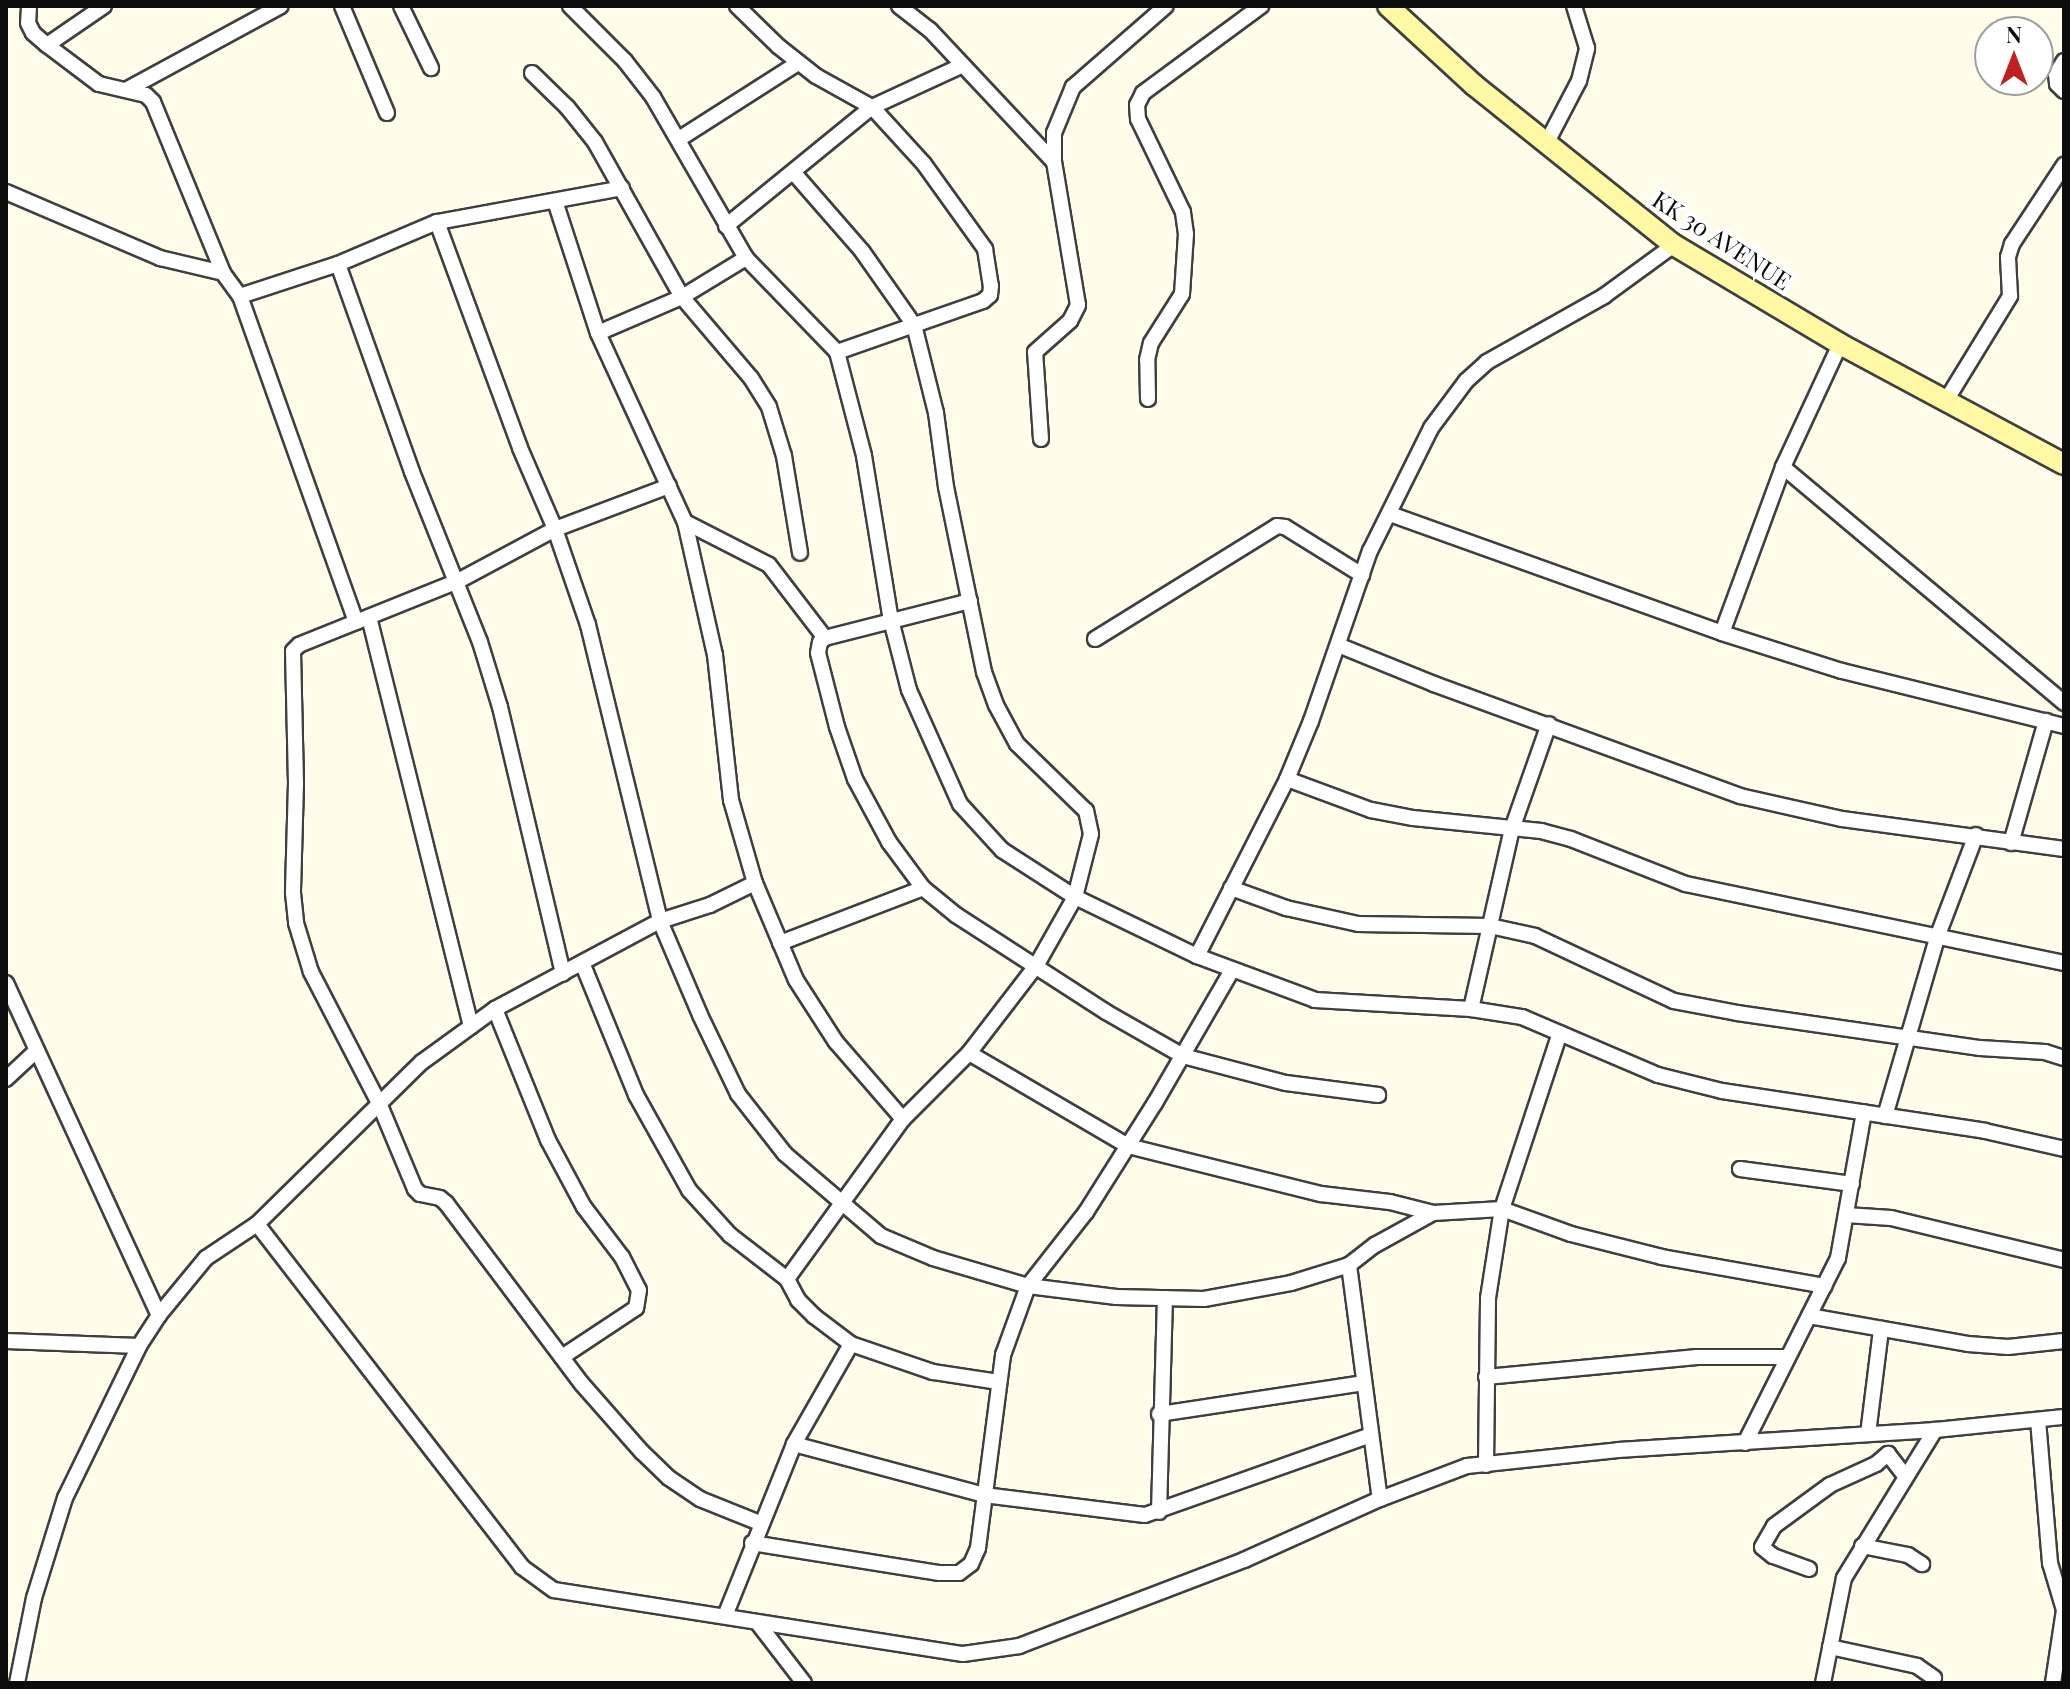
<!DOCTYPE html>
<html>
<head>
<meta charset="utf-8">
<style>
  body { margin:0 }
  #map { position:relative; width:2070px; height:1689px; overflow:hidden; background:#fffcea; font-family:"Playfair Display",serif }
  div>[style] { position:absolute }
  [style*='--x'] { left:calc(var(--x)*1px); top:calc(var(--y)*1px); width:calc(var(--w)*1px); rotate:calc(var(--a)*1deg) }
  .roads { filter:drop-shadow(2px 0 #3f3f3f) drop-shadow(-2px 0 #3f3f3f) drop-shadow(0 2px #3f3f3f) drop-shadow(0 -2px #3f3f3f) }
  .street>* { height:14px; margin:-7px; padding:0 7px; transform-origin:7px; border-radius:7px; background:#fff }
  .secondary>* { height:20px; margin:-10px; padding:0 10px; transform-origin:10px; border-radius:10px; background:#fff8a5 }
  span { translate:-50% -50%; white-space:nowrap; text-align:center; line-height:1.15; -webkit-text-stroke:8px #fff; paint-order:stroke }
  .street-label { font-size:24px; color:#0c0c0c }
  .frame { position:absolute; inset:0; border:8px solid #0c0c0c; pointer-events:none }
  .north { position:absolute; left:1974px; top:16px; width:80px; height:80px; box-sizing:border-box; background:#fff; border:2px solid #9e9e9e; border-radius:50%; rotate:0deg; font-size:22px; font-weight:700; line-height:32px; text-align:center; color:#0c0c0c }
  .north::after { content:''; display:block; margin:auto; width:28px; height:36px; background:#bf2022; clip-path:polygon(50% 0,100% 100%,50% 72%,0 100%) }
</style>
</head>
<body>
<div id="map">
  <div class="roads">
    <div class="street">
      <div style="--x:29;--y:6;--w:17;--a:93"></div>
      <div style="--x:28;--y:23;--w:11;--a:63"></div>
      <div style="--x:33;--y:33;--w:18;--a:41"></div>
      <div style="--x:47;--y:45;--w:65;--a:36.9"></div>
      <div style="--x:99;--y:84;--w:48;--a:13.2"></div>
      <div style="--x:146;--y:95;--w:10;--a:45"></div>
      <div style="--x:153;--y:102;--w:185;--a:67.7"></div>
      <div style="--x:223;--y:273;--w:29;--a:54"></div>
      <div style="--x:240;--y:296;--w:346;--a:70.4"></div>
      <div style="--x:342;--y:6;--w:116;--a:67.2"></div>
      <div style="--x:401;--y:6;--w:69;--a:64.2"></div>
      <div style="--x:570;--y:6;--w:78;--a:45"></div>
      <div style="--x:625;--y:61;--w:46;--a:52.1"></div>
      <div style="--x:653;--y:97;--w:186;--a:60"></div>
      <div style="--x:746;--y:258;--w:131;--a:45.9"></div>
      <div style="--x:837;--y:352;--w:107;--a:75.4"></div>
      <div style="--x:864;--y:456;--w:166;--a:80.7"></div>
      <div style="--x:891;--y:620;--w:72;--a:75.6"></div>
      <div style="--x:909;--y:690;--w:125;--a:65.9"></div>
      <div style="--x:960;--y:804;--w:62;--a:47.6"></div>
      <div style="--x:1002;--y:850;--w:87;--a:32.8"></div>
      <div style="--x:1075;--y:897;--w:136;--a:25.8"></div>
      <div style="--x:1197;--y:956;--w:126;--a:20.4"></div>
      <div style="--x:1315;--y:1000;--w:156;--a:3.3"></div>
      <div style="--x:1471;--y:1009;--w:52;--a:8.9"></div>
      <div style="--x:1522;--y:1017;--w:148;--a:23.1"></div>
      <div style="--x:1658;--y:1075;--w:66;--a:14"></div>
      <div style="--x:1722;--y:1091;--w:266;--a:8.6"></div>
      <div style="--x:1985;--y:1131;--w:81;--a:12.8"></div>
      <div style="--x:737;--y:6;--w:57;--a:44.3"></div>
      <div style="--x:778;--y:46;--w:48;--a:38.3"></div>
      <div style="--x:816;--y:76;--w:64;--a:29"></div>
      <div style="--x:872;--y:107;--w:77;--a:47.6"></div>
      <div style="--x:924;--y:164;--w:105;--a:54.3"></div>
      <div style="--x:985;--y:249;--w:37;--a:81"></div>
      <div style="--x:991;--y:286;--w:9;--a:96"></div>
      <div style="--x:990;--y:295;--w:9;--a:139"></div>
      <div style="--x:983;--y:301;--w:155;--a:160.7"></div>
      <div style="--x:899;--y:6;--w:39;--a:38"></div>
      <div style="--x:930;--y:30;--w:181;--a:46.8"></div>
      <div style="--x:47;--y:45;--w:69;--a:-34.4"></div>
      <div style="--x:2064;--y:61;--w:15;--a:122"></div>
      <div style="--x:2056;--y:74;--w:10;--a:84"></div>
      <div style="--x:2057;--y:84;--w:10;--a:45"></div>
      <div style="--x:532;--y:73;--w:49;--a:44.2"></div>
      <div style="--x:567;--y:107;--w:45;--a:51.3"></div>
      <div style="--x:595;--y:142;--w:178;--a:60.7"></div>
      <div style="--x:682;--y:297;--w:106;--a:49.6"></div>
      <div style="--x:751;--y:378;--w:34;--a:58"></div>
      <div style="--x:769;--y:407;--w:51;--a:73"></div>
      <div style="--x:784;--y:456;--w:98;--a:80.6"></div>
      <div style="--x:126;--y:90;--w:176;--a:-28.5"></div>
      <div style="--x:679;--y:139;--w:141;--a:-32.6"></div>
      <div style="--x:1546;--y:144;--w:71;--a:-62.4"></div>
      <div style="--x:1579;--y:81;--w:34;--a:-76"></div>
      <div style="--x:1587;--y:48;--w:44;--a:-107.2"></div>
      <div style="--x:6;--y:192;--w:168;--a:23.2"></div>
      <div style="--x:160;--y:258;--w:65;--a:13.4"></div>
      <div style="--x:555;--y:201;--w:139;--a:72"></div>
      <div style="--x:598;--y:333;--w:208;--a:65.3"></div>
      <div style="--x:685;--y:522;--w:136;--a:77.3"></div>
      <div style="--x:715;--y:655;--w:146;--a:83.7"></div>
      <div style="--x:731;--y:800;--w:86;--a:73.9"></div>
      <div style="--x:755;--y:883;--w:105;--a:67.1"></div>
      <div style="--x:796;--y:980;--w:74;--a:57.2"></div>
      <div style="--x:836;--y:1042;--w:102;--a:49"></div>
      <div style="--x:437;--y:222;--w:241;--a:69.8"></div>
      <div style="--x:520;--y:448;--w:88;--a:66.6"></div>
      <div style="--x:555;--y:529;--w:102;--a:71"></div>
      <div style="--x:588;--y:625;--w:305;--a:76.3"></div>
      <div style="--x:660;--y:921;--w:102;--a:66.9"></div>
      <div style="--x:700;--y:1015;--w:88;--a:64.3"></div>
      <div style="--x:738;--y:1094;--w:76;--a:51.9"></div>
      <div style="--x:785;--y:1154;--w:126;--a:40.5"></div>
      <div style="--x:881;--y:1236;--w:56;--a:22.9"></div>
      <div style="--x:933;--y:1258;--w:99;--a:16.4"></div>
      <div style="--x:1028;--y:1286;--w:89;--a:7.1"></div>
      <div style="--x:1116;--y:1297;--w:88;--a:1.3"></div>
      <div style="--x:1204;--y:1299;--w:88;--a:-10.4"></div>
      <div style="--x:1291;--y:1283;--w:61;--a:-17.2"></div>
      <div style="--x:1349;--y:1265;--w:33;--a:-38"></div>
      <div style="--x:1375;--y:1245;--w:66;--a:-28.9"></div>
      <div style="--x:1433;--y:1213;--w:69;--a:-3.3"></div>
      <div style="--x:1502;--y:1209;--w:73;--a:19.9"></div>
      <div style="--x:1571;--y:1234;--w:94;--a:14.2"></div>
      <div style="--x:1662;--y:1257;--w:165;--a:10.1"></div>
      <div style="--x:726;--y:226;--w:188;--a:-39.2"></div>
      <div style="--x:872;--y:107;--w:100;--a:-24.8"></div>
      <div style="--x:338;--y:264;--w:221;--a:70.4"></div>
      <div style="--x:412;--y:472;--w:183;--a:68.2"></div>
      <div style="--x:480;--y:642;--w:68;--a:72.9"></div>
      <div style="--x:500;--y:707;--w:274;--a:76.7"></div>
      <div style="--x:240;--y:296;--w:103;--a:-18.1"></div>
      <div style="--x:338;--y:264;--w:108;--a:-23"></div>
      <div style="--x:437;--y:222;--w:188;--a:-10.4"></div>
      <div style="--x:598;--y:333;--w:91;--a:-23.2"></div>
      <div style="--x:682;--y:297;--w:75;--a:-31.4"></div>
      <div style="--x:1148;--y:399;--w:39;--a:-91"></div>
      <div style="--x:1147;--y:360;--w:17;--a:-77"></div>
      <div style="--x:1151;--y:343;--w:58;--a:-57.7"></div>
      <div style="--x:1182;--y:294;--w:60;--a:-86.2"></div>
      <div style="--x:1186;--y:234;--w:22;--a:-98"></div>
      <div style="--x:1183;--y:212;--w:103;--a:-115.8"></div>
      <div style="--x:1138;--y:119;--w:14;--a:-94"></div>
      <div style="--x:1137;--y:105;--w:13;--a:-63"></div>
      <div style="--x:1143;--y:93;--w:147;--a:-36.4"></div>
      <div style="--x:1947;--y:399;--w:121;--a:-58.5"></div>
      <div style="--x:2010;--y:296;--w:39;--a:-93"></div>
      <div style="--x:2008;--y:257;--w:14;--a:-73"></div>
      <div style="--x:2012;--y:244;--w:95;--a:-56.6"></div>
      <div style="--x:1041;--y:439;--w:87;--a:-93.9"></div>
      <div style="--x:1035;--y:352;--w:47;--a:-41.5"></div>
      <div style="--x:1070;--y:321;--w:18;--a:-63"></div>
      <div style="--x:1078;--y:305;--w:145;--a:-99.5"></div>
      <div style="--x:1054;--y:162;--w:29;--a:-90"></div>
      <div style="--x:1054;--y:133;--w:50;--a:-67.6"></div>
      <div style="--x:1073;--y:87;--w:123;--a:-41.1"></div>
      <div style="--x:1783;--y:467;--w:367;--a:40"></div>
      <div style="--x:669;--y:486;--w:122;--a:159.3"></div>
      <div style="--x:555;--y:529;--w:110;--a:151.8"></div>
      <div style="--x:458;--y:581;--w:171;--a:158.1"></div>
      <div style="--x:299;--y:645;--w:8;--a:135"></div>
      <div style="--x:293;--y:651;--w:132;--a:88.7"></div>
      <div style="--x:296;--y:783;--w:110;--a:91.6"></div>
      <div style="--x:293;--y:893;--w:30;--a:84"></div>
      <div style="--x:296;--y:923;--w:51;--a:73"></div>
      <div style="--x:311;--y:972;--w:148;--a:62.6"></div>
      <div style="--x:379;--y:1103;--w:93;--a:67.3"></div>
      <div style="--x:415;--y:1189;--w:7;--a:45"></div>
      <div style="--x:420;--y:1194;--w:20;--a:11"></div>
      <div style="--x:440;--y:1198;--w:8;--a:40"></div>
      <div style="--x:446;--y:1203;--w:226;--a:53.1"></div>
      <div style="--x:582;--y:1384;--w:91;--a:48.6"></div>
      <div style="--x:642;--y:1452;--w:37;--a:44"></div>
      <div style="--x:669;--y:1478;--w:37;--a:34"></div>
      <div style="--x:700;--y:1499;--w:65;--a:21.8"></div>
      <div style="--x:1390;--y:514;--w:353;--a:19.7"></div>
      <div style="--x:1722;--y:633;--w:126;--a:17.6"></div>
      <div style="--x:1842;--y:671;--w:229;--a:13.9"></div>
      <div style="--x:685;--y:522;--w:94;--a:27.1"></div>
      <div style="--x:769;--y:565;--w:92;--a:52.5"></div>
      <div style="--x:970;--y:601;--w:150;--a:165.7"></div>
      <div style="--x:825;--y:638;--w:6;--a:141"></div>
      <div style="--x:820;--y:642;--w:11;--a:100"></div>
      <div style="--x:818;--y:653;--w:76;--a:75.6"></div>
      <div style="--x:837;--y:727;--w:55;--a:70.9"></div>
      <div style="--x:855;--y:779;--w:72;--a:61.6"></div>
      <div style="--x:889;--y:842;--w:57;--a:53.5"></div>
      <div style="--x:923;--y:888;--w:43;--a:39.3"></div>
      <div style="--x:956;--y:915;--w:179;--a:32.9"></div>
      <div style="--x:1106;--y:1012;--w:89;--a:29.7"></div>
      <div style="--x:1183;--y:1056;--w:106;--a:14.7"></div>
      <div style="--x:1286;--y:1083;--w:93;--a:7.4"></div>
      <div style="--x:369;--y:617;--w:422;--a:76"></div>
      <div style="--x:1722;--y:633;--w:177;--a:-69.8"></div>
      <div style="--x:1783;--y:467;--w:136;--a:-65.1"></div>
      <div style="--x:1095;--y:639;--w:214;--a:-31.8"></div>
      <div style="--x:1277;--y:526;--w:8;--a:7"></div>
      <div style="--x:1285;--y:527;--w:91;--a:31.9"></div>
      <div style="--x:1338;--y:645;--w:104;--a:22.1"></div>
      <div style="--x:1434;--y:684;--w:326;--a:20.1"></div>
      <div style="--x:1740;--y:796;--w:105;--a:12.7"></div>
      <div style="--x:1842;--y:819;--w:224;--a:7.7"></div>
      <div style="--x:1287;--y:779;--w:90;--a:20.3"></div>
      <div style="--x:1371;--y:810;--w:43;--a:10.8"></div>
      <div style="--x:1413;--y:818;--w:129;--a:5.8"></div>
      <div style="--x:1541;--y:831;--w:31;--a:15"></div>
      <div style="--x:1571;--y:839;--w:123;--a:21.4"></div>
      <div style="--x:1686;--y:884;--w:386;--a:11.8"></div>
      <div style="--x:2011;--y:843;--w:127;--a:-74"></div>
      <div style="--x:1231;--y:888;--w:59;--a:20"></div>
      <div style="--x:1286;--y:908;--w:74;--a:12.5"></div>
      <div style="--x:1358;--y:924;--w:132;--a:0.9"></div>
      <div style="--x:1490;--y:926;--w:46;--a:12.5"></div>
      <div style="--x:1535;--y:936;--w:153;--a:25.1"></div>
      <div style="--x:1674;--y:1001;--w:64;--a:10.8"></div>
      <div style="--x:1737;--y:1013;--w:246;--a:8.2"></div>
      <div style="--x:1980;--y:1048;--w:65;--a:3.5"></div>
      <div style="--x:2045;--y:1052;--w:20;--a:18"></div>
      <div style="--x:780;--y:943;--w:153;--a:-21"></div>
      <div style="--x:1197;--y:956;--w:199;--a:-63"></div>
      <div style="--x:1287;--y:779;--w:63;--a:-67.5"></div>
      <div style="--x:1311;--y:721;--w:180;--a:-70.9"></div>
      <div style="--x:1370;--y:551;--w:137;--a:-63.6"></div>
      <div style="--x:1431;--y:428;--w:59;--a:-53.3"></div>
      <div style="--x:1466;--y:381;--w:28;--a:-42"></div>
      <div style="--x:1487;--y:362;--w:134;--a:-29.4"></div>
      <div style="--x:1604;--y:296;--w:87;--a:-36.1"></div>
      <div style="--x:583;--y:965;--w:140;--a:67.8"></div>
      <div style="--x:636;--y:1095;--w:109;--a:60.8"></div>
      <div style="--x:689;--y:1190;--w:61;--a:47.7"></div>
      <div style="--x:730;--y:1235;--w:72;--a:37.7"></div>
      <div style="--x:787;--y:1279;--w:24;--a:62"></div>
      <div style="--x:798;--y:1300;--w:23;--a:45"></div>
      <div style="--x:814;--y:1316;--w:46;--a:37.1"></div>
      <div style="--x:851;--y:1344;--w:87;--a:18.9"></div>
      <div style="--x:933;--y:1372;--w:66;--a:8.7"></div>
      <div style="--x:6;--y:983;--w:366;--a:65.3"></div>
      <div style="--x:495;--y:1009;--w:141;--a:68"></div>
      <div style="--x:548;--y:1140;--w:76;--a:61.8"></div>
      <div style="--x:584;--y:1207;--w:63;--a:52.8"></div>
      <div style="--x:622;--y:1257;--w:37;--a:63"></div>
      <div style="--x:639;--y:1290;--w:18;--a:99"></div>
      <div style="--x:636;--y:1308;--w:89;--a:146.5"></div>
      <div style="--x:1471;--y:1009;--w:185;--a:-77.2"></div>
      <div style="--x:1512;--y:829;--w:111;--a:-70.6"></div>
      <div style="--x:969;--y:1053;--w:184;--a:30.3"></div>
      <div style="--x:1128;--y:1146;--w:199;--a:14"></div>
      <div style="--x:1321;--y:1194;--w:69;--a:6.6"></div>
      <div style="--x:1390;--y:1202;--w:44;--a:14.3"></div>
      <div style="--x:6;--y:1079;--w:42;--a:-43.1"></div>
      <div style="--x:1885;--y:1116;--w:189;--a:-73.7"></div>
      <div style="--x:1938;--y:935;--w:107;--a:-69.2"></div>
      <div style="--x:1740;--y:1169;--w:113;--a:7.6"></div>
      <div style="--x:1846;--y:1215;--w:45;--a:3.8"></div>
      <div style="--x:1891;--y:1218;--w:178;--a:13.6"></div>
      <div style="--x:257;--y:1224;--w:231;--a:-44.5"></div>
      <div style="--x:422;--y:1062;--w:90;--a:-36"></div>
      <div style="--x:495;--y:1009;--w:187;--a:-28.1"></div>
      <div style="--x:660;--y:921;--w:52;--a:-17.7"></div>
      <div style="--x:710;--y:905;--w:50;--a:-26.1"></div>
      <div style="--x:1349;--y:1265;--w:236;--a:82.5"></div>
      <div style="--x:787;--y:1279;--w:198;--a:-54.1"></div>
      <div style="--x:903;--y:1119;--w:93;--a:-45"></div>
      <div style="--x:969;--y:1053;--w:110;--a:-52.4"></div>
      <div style="--x:1036;--y:966;--w:79;--a:-60.5"></div>
      <div style="--x:1075;--y:897;--w:65;--a:-75.7"></div>
      <div style="--x:1091;--y:834;--w:24;--a:-102"></div>
      <div style="--x:1086;--y:811;--w:96;--a:-135.8"></div>
      <div style="--x:1017;--y:744;--w:44;--a:-118.3"></div>
      <div style="--x:996;--y:705;--w:35;--a:-110"></div>
      <div style="--x:984;--y:672;--w:189;--a:-101.6"></div>
      <div style="--x:946;--y:487;--w:75;--a:-97.7"></div>
      <div style="--x:936;--y:413;--w:91;--a:-104"></div>
      <div style="--x:914;--y:325;--w:90;--a:-125.1"></div>
      <div style="--x:862;--y:251;--w:105;--a:-131.1"></div>
      <div style="--x:1809;--y:1316;--w:161;--a:10"></div>
      <div style="--x:1968;--y:1344;--w:40;--a:4.3"></div>
      <div style="--x:2008;--y:1347;--w:56;--a:-6.1"></div>
      <div style="--x:6;--y:1341;--w:133;--a:2.2"></div>
      <div style="--x:1486;--y:1377;--w:212;--a:-5.4"></div>
      <div style="--x:1697;--y:1357;--w:90;--a:0"></div>
      <div style="--x:1159;--y:1414;--w:207;--a:-8.6"></div>
      <div style="--x:2038;--y:1420;--w:144;--a:85.2"></div>
      <div style="--x:2050;--y:1563;--w:49;--a:73.4"></div>
      <div style="--x:2064;--y:1610;--w:74;--a:98.6"></div>
      <div style="--x:1868;--y:1434;--w:106;--a:-82.9"></div>
      <div style="--x:1745;--y:1443;--w:207;--a:-63.3"></div>
      <div style="--x:1838;--y:1258;--w:148;--a:-79.9"></div>
      <div style="--x:794;--y:1444;--w:197;--a:15"></div>
      <div style="--x:984;--y:1495;--w:162;--a:7.1"></div>
      <div style="--x:1145;--y:1515;--w:240;--a:-19.5"></div>
      <div style="--x:1486;--y:1465;--w:167;--a:-89.3"></div>
      <div style="--x:1488;--y:1298;--w:90;--a:-81.1"></div>
      <div style="--x:1502;--y:1209;--w:185;--a:-71.8"></div>
      <div style="--x:1159;--y:1512;--w:214;--a:-88.4"></div>
      <div style="--x:752;--y:1543;--w:190;--a:9.1"></div>
      <div style="--x:940;--y:1573;--w:19;--a:0"></div>
      <div style="--x:959;--y:1573;--w:15;--a:-37"></div>
      <div style="--x:971;--y:1564;--w:17;--a:-66"></div>
      <div style="--x:978;--y:1548;--w:195;--a:-82.6"></div>
      <div style="--x:1003;--y:1355;--w:73;--a:-70.1"></div>
      <div style="--x:1028;--y:1286;--w:94;--a:-51.9"></div>
      <div style="--x:1086;--y:1212;--w:129;--a:-57.7"></div>
      <div style="--x:1155;--y:1103;--w:151;--a:-59.9"></div>
      <div style="--x:1862;--y:1546;--w:47;--a:11.1"></div>
      <div style="--x:1908;--y:1555;--w:17;--a:33"></div>
      <div style="--x:1809;--y:1569;--w:38;--a:-160"></div>
      <div style="--x:1773;--y:1556;--w:14;--a:-141"></div>
      <div style="--x:1762;--y:1547;--w:24;--a:-60"></div>
      <div style="--x:1774;--y:1526;--w:69;--a:-36.2"></div>
      <div style="--x:1830;--y:1485;--w:51;--a:-24.5"></div>
      <div style="--x:1876;--y:1464;--w:16;--a:-40"></div>
      <div style="--x:1888;--y:1454;--w:29;--a:52"></div>
      <div style="--x:725;--y:1616;--w:185;--a:-68.1"></div>
      <div style="--x:794;--y:1444;--w:115;--a:-60.3"></div>
      <div style="--x:757;--y:1622;--w:77;--a:52.4"></div>
      <div style="--x:1830;--y:1647;--w:89;--a:12.3"></div>
      <div style="--x:1917;--y:1666;--w:21;--a:35"></div>
      <div style="--x:17;--y:1683;--w:87;--a:-78.7"></div>
      <div style="--x:34;--y:1598;--w:105;--a:-72.8"></div>
      <div style="--x:65;--y:1498;--w:169;--a:-64"></div>
      <div style="--x:139;--y:1346;--w:37;--a:-57"></div>
      <div style="--x:159;--y:1315;--w:74;--a:-50.5"></div>
      <div style="--x:206;--y:1258;--w:61;--a:-33.7"></div>
      <div style="--x:257;--y:1224;--w:433;--a:52.3"></div>
      <div style="--x:522;--y:1567;--w:39;--a:36"></div>
      <div style="--x:554;--y:1590;--w:414;--a:8.9"></div>
      <div style="--x:963;--y:1654;--w:57;--a:-8.1"></div>
      <div style="--x:1019;--y:1646;--w:241;--a:-20.9"></div>
      <div style="--x:1244;--y:1560;--w:149;--a:-24.2"></div>
      <div style="--x:1380;--y:1499;--w:93;--a:-20.8"></div>
      <div style="--x:1467;--y:1466;--w:152;--a:-6"></div>
      <div style="--x:1618;--y:1450;--w:318;--a:-3.6"></div>
      <div style="--x:1935;--y:1430;--w:130;--a:-5.8"></div>
      <div style="--x:1823;--y:1683;--w:107;--a:-78.7"></div>
      <div style="--x:1844;--y:1578;--w:174;--a:-58.4"></div>
    </div>
    <div class="secondary">
      <div style="--x:1388;--y:6;--w:117;--a:42.6"></div>
      <div style="--x:1474;--y:85;--w:256;--a:38.7"></div>
      <div style="--x:1674;--y:245;--w:193;--a:30.8"></div>
      <div style="--x:1840;--y:344;--w:254;--a:28.2"></div>
    </div>
  </div>
  <div class="street-label">
    <span style="left:1722px;top:240px;rotate:33deg">KK 30 AVENUE</span>
  </div>
  <div class="frame"></div>
  <div class="north">N</div>
</div>
</body>
</html>
